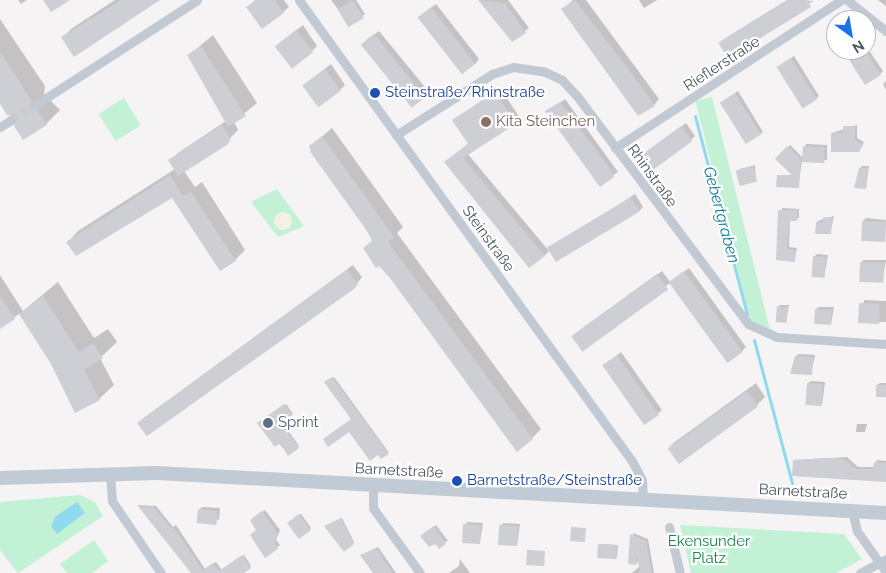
<!DOCTYPE html>
<html>
<head>
<meta charset="utf-8">
<style>
  body { margin:0 }
  #map { position:relative; width:886px; height:573px; overflow:hidden; background:#f5f3f3; font-family:Raleway,sans-serif }
  div>[style] { position:absolute }
  [style*='--x'] { left:calc(var(--x)*1px); top:calc(var(--y)*1px); width:calc(var(--w)*1px); rotate:calc(var(--a)*1deg) }
  .green>* { inset:0; background:#c3f1d5; transform-origin:0 0 }
  .sand>* { inset:0; background:#f5f0e5 }
  .round { border-radius:50% }
  .water>* { inset:0; background:#90daee }
  .shadow>* { inset:0; background:#0003; transform-origin:0 0 }
  .stream>* { height:3px; margin:-1.5px; padding:0 1.5px; transform-origin:1.5px; border-radius:1.5px; background:#90daee }
  .building>* { inset:0; background:#cdcfd5; transform-origin:0 0 }
  .street-tunnel>* { height:9px; margin-top:-4.5px; transform-origin:0; background:repeating-linear-gradient(90deg,#caccce 0 9px,transparent 0 13.5px) }
  .street>* { height:9px; margin:-4.5px; padding:0 4.5px; transform-origin:4.5px; border-radius:4.5px; background:#c1cad2 }
  .secondary>* { height:14px; margin:-7px; padding:0 7px; transform-origin:7px; border-radius:7px; background:#c1cbd6 }
  .dots>* { width:14px; height:14px; translate:-50% -50%; box-sizing:border-box; border:2px solid #fff; border-radius:50% }
  span { translate:-50% -50%; white-space:nowrap; text-align:center; line-height:1.15; -webkit-text-stroke:4.5px #fff; paint-order:stroke }
  .street-label { font-size:15px; color:#4a5661 }
  .transit-label { font-size:15px; color:#164399 }
  .left { translate:0 -50%; text-align:left }
  .education-label { font-size:15px; color:#785e54 }
  .service-label { font-size:15px; color:#4e5e75 }
  .park-label { font-size:15px; color:#17864f }
  .water-label { font-size:16px; color:#0c7c9b; font-style:italic }
  .north { position:absolute; left:826px; top:10px; width:50px; height:50px; box-sizing:border-box; background:#fff; border:1px solid #b7bbc0; border-radius:50%; rotate:148deg; font-size:14px; font-weight:700; line-height:20px; text-align:center; color:#4a5661 }
  .north::after { content:''; display:block; margin:auto; width:18px; height:22px; background:#1a73e8; clip-path:polygon(50% 0,100% 100%,50% 72%,0 100%) }
</style>
</head>
<body>
<div id="map">
  <div class="green">
    <div style="left:712px;top:97px;width:238px;height:17px;rotate:76deg"></div>
    <div style="left:124px;top:98px;width:32px;height:30px;rotate:58deg"></div>
    <div style="clip-path:polygon(277px 189px,304px 226px,278px 237px,251px 202px)"></div>
    <div style="clip-path:polygon(80px 495px,95px 502px,103px 516px,18px 573px,0 550px,0 502px)"></div>
    <div style="clip-path:polygon(680px 525px,844px 534px,862px 559px,836px 573px,691px 573px)"></div>
    <div style="clip-path:polygon(94px 540px,108px 561px,92px 573px,67px 573px,60px 564px)"></div>
  </div>
  <div class="sand">
    <div class="round" style="left:274px;top:212px;width:18px;height:18px"></div>
  </div>
  <div class="water">
    <div style="clip-path:polygon(77px 502px,85px 513px,57px 534px,51px 526px,55px 517px)"></div>
  </div>
  <div class="shadow">
    <div style="clip-path:polygon(18px 0,27px 0,21px 4px)"></div>
    <div style="clip-path:polygon(115px 0,158px 0,63px 37px,71px 29px)"></div>
    <div style="clip-path:polygon(284px 0,289px 7px,283px 12px,248px 7px,255px 0)"></div>
    <div style="clip-path:polygon(331px 0,356px 0,365px 14px,350px 25px)"></div>
    <div style="clip-path:polygon(480px 0,508px 0,529px 28px,512px 41px)"></div>
    <div style="clip-path:polygon(573px 0,586px 0,659px 99px,654px 105px,563px 9px)"></div>
    <div style="clip-path:polygon(639px 0,657px 0,644px 8px)"></div>
    <div style="clip-path:polygon(787px 0,814px 1px,720px 43px,724px 39px)"></div>
    <div style="clip-path:polygon(878px 0,886px 0,886px 6px)"></div>
    <div style="clip-path:polygon(436px 4px,479px 59px,475px 64px,419px 17px)"></div>
    <div style="clip-path:polygon(0 19px,45px 86px,44px 94px,60px 110px,46px 124px,17px 115px,0 101px)"></div>
    <div style="clip-path:polygon(303px 25px,317px 46px,312px 51px,282px 41px)"></div>
    <div style="clip-path:polygon(379px 31px,429px 92px,411px 106px,366px 40px)"></div>
    <div style="clip-path:polygon(213px 35px,257px 103px,234px 122px,238px 130px,230px 138px,184px 171px,195px 187px,202px 182px,245px 250px,235px 260px,173px 196px,76px 255px,68px 242px,78px 231px,175px 169px,170px 161px,178px 153px,226px 121px,189px 55px)"></div>
    <div style="clip-path:polygon(866px 46px,883px 71px,880px 74px,844px 50px,866px 50px)"></div>
    <div style="clip-path:polygon(794px 56px,819px 96px,803px 108px,780px 65px)"></div>
    <div style="clip-path:polygon(331px 64px,345px 85px,340px 90px,304px 85px)"></div>
    <div style="clip-path:polygon(886px 81px,886px 90px,883px 84px)"></div>
    <div style="clip-path:polygon(500px 88px,520px 118px,467px 153px,549px 251px,544px 256px,446px 162px,469px 143px,454px 120px)"></div>
    <div style="clip-path:polygon(738px 91px,763px 132px,760px 134px,721px 103px)"></div>
    <div style="left:565px;top:99px;width:90px;height:22px;rotate:54deg"></div>
    <div style="clip-path:polygon(686px 123px,695px 136px,691px 140px,642px 156px)"></div>
    <div style="clip-path:polygon(857px 125px,857px 138px,864px 142px,861px 148px,832px 133px)"></div>
    <div style="clip-path:polygon(332px 128px,403px 227px,397px 233px,541px 429px,532px 438px,364px 248px,373px 240px,311px 146px)"></div>
    <div style="clip-path:polygon(806px 144px,827px 145px,827px 160px,802px 161px,798px 187px,778px 176px,793px 175px,777px 159px,790px 145px,803px 158px)"></div>
    <div style="clip-path:polygon(755px 165px,756px 180px,737px 171px,740px 169px)"></div>
    <div style="clip-path:polygon(862px 166px,869px 166px,866px 188px,860px 168px)"></div>
    <div style="clip-path:polygon(635px 194px,643px 207px,639px 211px,550px 250px)"></div>
    <div style="clip-path:polygon(782px 208px,799px 209px,799px 218px,790px 220px,789px 247px,797px 248px,794px 261px,777px 258px)"></div>
    <div style="clip-path:polygon(834px 216px,830px 233px,817px 222px,820px 220px)"></div>
    <div style="clip-path:polygon(866px 218px,886px 220px,884px 241px,863px 221px)"></div>
    <div style="clip-path:polygon(817px 254px,828px 255px,824px 277px,814px 257px)"></div>
    <div style="clip-path:polygon(864px 260px,886px 260px,882px 282px,861px 262px)"></div>
    <div style="clip-path:polygon(353px 265px,362px 277px,353px 288px,148px 435px,139px 423px,145px 417px)"></div>
    <div style="clip-path:polygon(689px 268px,746px 347px,742px 351px,671px 283px,577px 332px,662px 271px,670px 282px)"></div>
    <div style="clip-path:polygon(0 275px,23px 311px,58px 282px,94px 338px,108px 329px,117px 342px,100px 358px,114px 385px,99px 399px,52px 363px,20px 313px,0 328px)"></div>
    <div style="clip-path:polygon(864px 300px,886px 301px,886px 322px,860px 322px)"></div>
    <div style="clip-path:polygon(780px 305px,789px 305px,786px 321px,778px 307px)"></div>
    <div style="clip-path:polygon(819px 307px,834px 307px,831px 324px,816px 309px)"></div>
    <div style="clip-path:polygon(621px 352px,662px 410px,645px 424px,609px 362px)"></div>
    <div style="clip-path:polygon(799px 354px,815px 355px,811px 374px,796px 356px)"></div>
    <div style="left:334px;top:377px;width:93px;height:10px;rotate:54deg"></div>
    <div style="clip-path:polygon(811px 381px,825px 382px,822px 405px,808px 383px)"></div>
    <div style="clip-path:polygon(756px 383px,765px 397px,757px 405px,668px 447px)"></div>
    <div style="clip-path:polygon(880px 383px,886px 383px,886px 396px,877px 385px)"></div>
    <div style="clip-path:polygon(286px 404px,293px 414px,282px 422px,299px 446px,289px 454px,259px 423px)"></div>
    <div style="clip-path:polygon(857px 424px,867px 424px,865px 432px,856px 432px)"></div>
    <div style="clip-path:polygon(847px 457px,858px 467px,874px 467px,877px 460px,886px 461px,886px 480px,794px 460px)"></div>
    <div style="clip-path:polygon(139px 505px,156px 506px,173px 527px,176px 525px,205px 569px,216px 562px,223px 572px,192px 573px)"></div>
    <div style="clip-path:polygon(202px 507px,220px 508px,219px 520px,199px 510px)"></div>
    <div style="clip-path:polygon(265px 510px,280px 530px,276px 540px,280px 545px,266px 556px,254px 518px)"></div>
    <div style="left:301px;top:514px;width:17px;height:16px;rotate:54deg"></div>
    <div style="clip-path:polygon(342px 518px,354px 542px,344px 550px,327px 525px)"></div>
    <div style="clip-path:polygon(467px 522px,483px 523px,480px 542px,465px 525px)"></div>
    <div style="clip-path:polygon(503px 523px,520px 524px,517px 545px,501px 526px)"></div>
    <div style="clip-path:polygon(436px 525px,448px 541px,429px 546px,424px 533px)"></div>
    <div style="clip-path:polygon(633px 533px,648px 539px,654px 573px,632px 573px,640px 566px,639px 560px,636px 564px)"></div>
    <div style="clip-path:polygon(599px 544px,618px 545px,617px 557px,616px 558px)"></div>
    <div style="clip-path:polygon(378px 547px,396px 573px,375px 573px,364px 554px)"></div>
    <div style="clip-path:polygon(244px 555px,251px 566px,238px 573px,231px 564px)"></div>
    <div style="clip-path:polygon(460px 559px,470px 573px,449px 573px,459px 566px)"></div>
  </div>
  <div class="stream">
    <div style="--x:695;--y:116;--w:205;--a:75.3"></div>
    <div style="--x:754;--y:340;--w:148;--a:75.1"></div>
  </div>
  <div class="building">
    <div style="clip-path:polygon(43px 0,70px 0,51px 12px)"></div>
    <div style="clip-path:polygon(121px 0,160px 0,74px 57px,61px 37px)"></div>
    <div style="clip-path:polygon(256px 0,275px 0,284px 13px,262px 29px,246px 7px)"></div>
    <div style="left:353px;top:0;width:21px;height:18px;rotate:59deg"></div>
    <div style="clip-path:polygon(478px 0,505px 3px,526px 33px,512px 42px)"></div>
    <div style="clip-path:polygon(575px 0,633px 75px,655px 106px,638px 116px,561px 9px)"></div>
    <div style="clip-path:polygon(788px 0,807px 0,811px 7px,728px 58px,718px 43px)"></div>
    <div style="left:431px;top:7px;width:72px;height:17px;rotate:52deg"></div>
    <div style="left:296px;top:30px;width:28px;height:27px;rotate:52deg"></div>
    <div style="left:374px;top:34px;width:81px;height:17px;rotate:51deg"></div>
    <div style="clip-path:polygon(201px 46px,246px 116px,228px 127px,187px 55px)"></div>
    <div style="clip-path:polygon(843px 50px,865px 50px,881px 75px,865px 85px)"></div>
    <div style="clip-path:polygon(0 51px,31px 100px,30px 108px,38px 111px,47px 125px,23px 140px,14px 126px,16px 116px,7px 115px,0 104px)"></div>
    <div style="left:791px;top:58px;width:49px;height:17px;rotate:58deg"></div>
    <div style="left:325px;top:69px;width:27px;height:28px;rotate:54deg"></div>
    <div style="clip-path:polygon(495px 92px,516px 124px,463px 158px,545px 256px,529px 268px,444px 162px,468px 144px,452px 120px)"></div>
    <div style="left:735px;top:93px;width:49px;height:18px;rotate:58deg"></div>
    <div style="clip-path:polygon(560px 102px,611px 170px,614px 177px,600px 187px,545px 111px)"></div>
    <div style="clip-path:polygon(222px 125px,231px 139px,227px 145px,178px 176px,168px 160px)"></div>
    <div style="left:681px;top:126px;width:19px;height:50px;rotate:54deg"></div>
    <div style="clip-path:polygon(843px 126px,855px 126px,855px 140px,863px 145px,859px 152px,831px 152px,831px 133px,843px 133px)"></div>
    <div style="clip-path:polygon(322px 136px,394px 237px,388px 242px,533px 439px,517px 452px,390px 278px,379px 266px,376px 268px,363px 248px,372px 241px,367px 231px,311px 153px,309px 146px)"></div>
    <div style="clip-path:polygon(787px 146px,801px 159px,799px 188px,776px 187px,777px 175px,793px 176px,775px 159px)"></div>
    <div style="left:803px;top:146px;width:22px;height:16px;rotate:3deg"></div>
    <div style="left:753px;top:166px;width:16px;height:18px;rotate:75deg"></div>
    <div style="clip-path:polygon(859px 168px,868px 168px,866px 189px,854px 188px)"></div>
    <div style="clip-path:polygon(170px 175px,183px 196px,191px 192px,236px 261px,220px 271px,172px 198px,76px 256px,66px 242px)"></div>
    <div style="left:631px;top:197px;width:17px;height:98px;rotate:59deg"></div>
    <div style="clip-path:polygon(778px 210px,798px 210px,797px 221px,789px 221px,787px 249px,796px 250px,795px 262px,776px 260px)"></div>
    <div style="clip-path:polygon(823px 217px,832px 218px,831px 234px,815px 234px,816px 222px,823px 222px)"></div>
    <div style="left:862px;top:221px;width:24px;height:20px;rotate:2deg"></div>
    <div style="left:813px;top:256px;width:13px;height:21px;rotate:4deg"></div>
    <div style="left:860px;top:262px;width:24px;height:20px;rotate:2deg"></div>
    <div style="clip-path:polygon(347px 270px,358px 284px,354px 289px,147px 436px,137px 423px)"></div>
    <div style="left:684px;top:271px;width:100px;height:19px;rotate:54deg"></div>
    <div style="left:657px;top:274px;width:19px;height:106px;rotate:54deg"></div>
    <div style="clip-path:polygon(0 296px,15px 319px,0 329px)"></div>
    <div style="clip-path:polygon(43px 296px,79px 352px,93px 343px,103px 358px,84px 370px,100px 400px,75px 413px,51px 364px,19px 314px)"></div>
    <div style="left:859px;top:303px;width:21px;height:20px;rotate:3deg"></div>
    <div style="left:777px;top:306px;width:11px;height:16px;rotate:5deg"></div>
    <div style="left:815px;top:309px;width:17px;height:15px;rotate:3deg"></div>
    <div style="left:617px;top:355px;width:73px;height:18px;rotate:55deg"></div>
    <div style="clip-path:polygon(795px 356px,813px 357px,812px 375px,790px 374px)"></div>
    <div style="clip-path:polygon(332px 377px,389px 454px,381px 459px,378px 455px,370px 461px,349px 432px,328px 447px,323px 439px,351px 419px,324px 382px)"></div>
    <div style="left:807px;top:383px;width:16px;height:22px;rotate:4deg"></div>
    <div style="left:876px;top:385px;width:10px;height:12px"></div>
    <div style="left:747px;top:391px;width:19px;height:98px;rotate:54deg"></div>
    <div style="clip-path:polygon(284px 404px,292px 415px,281px 423px,299px 448px,288px 456px,280px 443px,275px 447px,257px 423px)"></div>
    <div style="clip-path:polygon(832px 458px,844px 459px,856px 469px,873px 469px,874px 462px,886px 463px,886px 482px,792px 476px,793px 460px)"></div>
    <div style="clip-path:polygon(137px 505px,154px 507px,171px 528px,173px 526px,203px 570px,213px 563px,219px 571px,242px 555px,251px 568px,244px 573px,191px 573px)"></div>
    <div style="left:198px;top:509px;width:20px;height:14px;rotate:6deg"></div>
    <div style="clip-path:polygon(262px 511px,278px 534px,274px 543px,278px 549px,265px 558px,250px 535px,256px 530px,250px 520px)"></div>
    <div style="left:299px;top:514px;width:20px;height:15px;rotate:53deg"></div>
    <div style="clip-path:polygon(341px 518px,354px 544px,344px 552px,324px 526px)"></div>
    <div style="left:463px;top:524px;width:18px;height:19px;rotate:3deg"></div>
    <div style="left:499px;top:525px;width:19px;height:20px;rotate:3deg"></div>
    <div style="clip-path:polygon(434px 526px,446px 544px,439px 549px,435px 543px,429px 547px,420px 536px)"></div>
    <div style="left:571px;top:527px;width:15px;height:14px;rotate:4deg"></div>
    <div style="clip-path:polygon(630px 534px,646px 541px,652px 573px,640px 573px,637px 556px,636px 565px,628px 564px)"></div>
    <div style="left:598px;top:544px;width:19px;height:14px;rotate:3deg"></div>
    <div style="clip-path:polygon(376px 548px,393px 573px,373px 573px,360px 555px)"></div>
    <div style="left:527px;top:550px;width:18px;height:15px;rotate:3deg"></div>
  </div>
  <div class="street-tunnel">
    <div style="--x:11;--y:120;--w:28;--a:-32"></div>
  </div>
  <div class="street">
    <div style="--x:299;--y:0;--w:569;--a:54.16"></div>
    <div style="--x:632;--y:461;--w:21;--a:62"></div>
    <div style="--x:642;--y:480;--w:20;--a:87"></div>
    <div style="--x:847;--y:0;--w:50;--a:38.5"></div>
    <div style="--x:35;--y:105;--w:193;--a:-32.9"></div>
    <div style="--x:0;--y:127;--w:13;--a:-32"></div>
    <div style="--x:396;--y:135;--w:114;--a:-32.4"></div>
    <div style="--x:492;--y:74;--w:22;--a:-18"></div>
    <div style="--x:513;--y:67;--w:30;--a:8"></div>
    <div style="--x:543;--y:71;--w:21;--a:25"></div>
    <div style="--x:562;--y:80;--w:22;--a:47"></div>
    <div style="--x:577;--y:96;--w:285;--a:53.1"></div>
    <div style="--x:748;--y:324;--w:32;--a:24"></div>
    <div style="--x:777;--y:337;--w:109;--a:3.7"></div>
    <div style="--x:615;--y:148;--w:270;--a:-33.2"></div>
    <div style="--x:110;--y:473;--w:28;--a:86"></div>
    <div style="--x:112;--y:501;--w:87;--a:55.8"></div>
    <div style="--x:373;--y:486;--w:22;--a:90"></div>
    <div style="--x:373;--y:508;--w:80;--a:54.1"></div>
    <div style="--x:852;--y:511;--w:21;--a:76"></div>
    <div style="--x:857;--y:531;--w:50;--a:54.7"></div>
    <div style="--x:669;--y:527;--w:47;--a:76.6"></div>
    <div style="--x:860;--y:573;--w:30;--a:-28"></div>
  </div>
  <div class="secondary">
    <div style="--x:0;--y:478;--w:157;--a:-1.8"></div>
    <div style="--x:157;--y:473;--w:730;--a:3.14"></div>
  </div>
  <div class="dots">
    <div style="left:375px;top:93px;background:#1a4fb4"></div>
    <div style="left:486px;top:122px;background:#8d6e63"></div>
    <div style="left:268px;top:423px;background:#5c6f8a"></div>
    <div style="left:457px;top:481px;background:#1a4fb4"></div>
  </div>
  <div class="street-label">
    <span style="left:722px;top:64px;rotate:-33deg">Rieflerstraße</span>
    <span style="left:652px;top:176px;rotate:54deg">Rhinstraße</span>
    <span style="left:488px;top:239px;rotate:54deg">Steinstraße</span>
    <span style="left:399px;top:471px;rotate:3deg">Barnetstraße</span>
    <span style="left:803px;top:492px;rotate:3deg">Barnetstraße</span>
  </div>
  <div class="transit-label">
    <span class="left" style="left:385px;top:93px">Steinstraße/Rhinstraße</span>
    <span class="left" style="left:467px;top:481px">Barnetstraße/Steinstraße</span>
  </div>
  <div class="education-label">
    <span class="left" style="left:496px;top:122px">Kita Steinchen</span>
  </div>
  <div class="service-label">
    <span class="left" style="left:278px;top:423px">Sprint</span>
  </div>
  <div class="park-label">
    <span style="left:709px;top:550px">Ekensunder<br>Platz</span>
  </div>
  <div class="water-label">
    <span style="left:721px;top:215px;rotate:75deg">Gebertgraben</span>
  </div>
  <div class="north">N</div>
</div>
</body>
</html>
